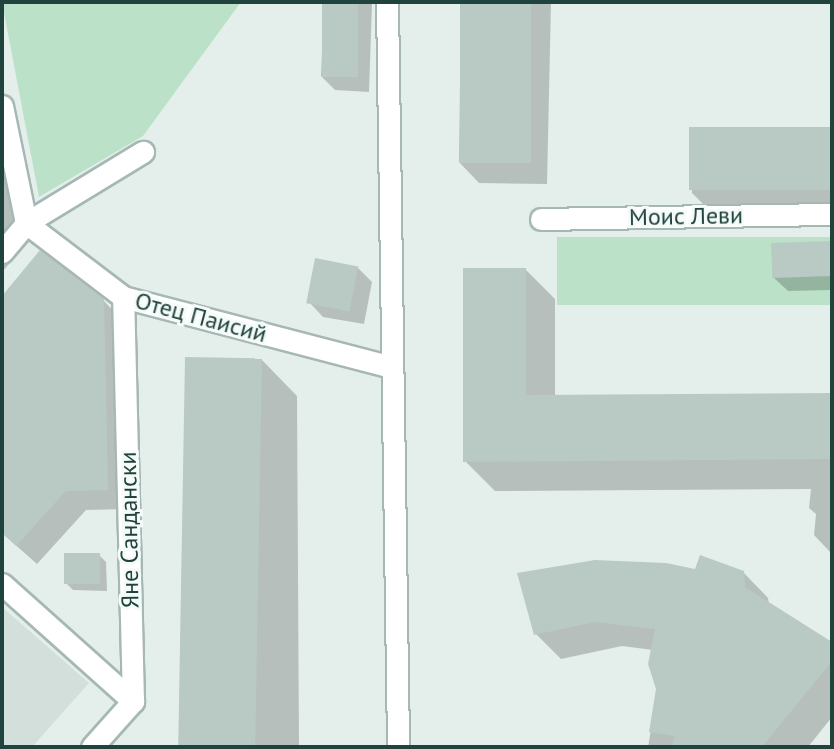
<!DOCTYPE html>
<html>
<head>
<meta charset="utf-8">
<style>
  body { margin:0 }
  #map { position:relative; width:834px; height:749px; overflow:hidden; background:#e4efeb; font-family:"PT Sans",sans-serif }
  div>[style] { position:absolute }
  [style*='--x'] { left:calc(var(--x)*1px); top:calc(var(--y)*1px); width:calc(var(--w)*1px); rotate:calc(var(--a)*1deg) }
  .built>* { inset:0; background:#d2dfda }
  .green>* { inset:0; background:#bbe2c9; transform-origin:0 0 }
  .shadow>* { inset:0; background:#0003 }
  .building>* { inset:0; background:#b9cac5; transform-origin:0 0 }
  .roads { filter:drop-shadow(2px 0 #a6b8b3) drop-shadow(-2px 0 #a6b8b3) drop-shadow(0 2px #a6b8b3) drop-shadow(0 -2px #a6b8b3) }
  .minor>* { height:21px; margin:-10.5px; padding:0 10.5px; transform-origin:10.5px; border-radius:10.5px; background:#fff }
  .tertiary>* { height:21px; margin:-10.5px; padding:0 10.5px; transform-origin:10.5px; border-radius:10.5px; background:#fff }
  span { translate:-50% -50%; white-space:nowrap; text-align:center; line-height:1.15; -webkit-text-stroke:6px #f5fbf9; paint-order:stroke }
  .street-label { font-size:24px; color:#21433d }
  .frame { position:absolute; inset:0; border:4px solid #21433d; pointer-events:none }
</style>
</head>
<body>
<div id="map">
  <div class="built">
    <div style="clip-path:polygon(2px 607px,89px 683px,32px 747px,2px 747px)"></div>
  </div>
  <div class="green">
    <div style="clip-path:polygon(2px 2px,241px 2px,143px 136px,39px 197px)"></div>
    <div style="left:832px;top:237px;width:68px;height:275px;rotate:90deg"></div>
  </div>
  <div class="shadow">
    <div style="clip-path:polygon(324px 2px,372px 4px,369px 92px,335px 90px,321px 76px)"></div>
    <div style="clip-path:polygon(461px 2px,551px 2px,547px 184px,479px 183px,459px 162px)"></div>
    <div style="clip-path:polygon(2px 82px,33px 237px,2px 272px)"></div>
    <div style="clip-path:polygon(832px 129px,832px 222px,724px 225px,692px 193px,691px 134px)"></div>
    <div style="clip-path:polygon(829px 242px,832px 245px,832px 290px,788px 291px,773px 277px)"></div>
    <div style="clip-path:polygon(40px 252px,103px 300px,123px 321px,127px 509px,86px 510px,37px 564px,2px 533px,2px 298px)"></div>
    <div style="clip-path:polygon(357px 267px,372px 282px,364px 324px,323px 317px,309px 302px)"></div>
    <div style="clip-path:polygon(525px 269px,555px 299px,555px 397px,832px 395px,832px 554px,814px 535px,816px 514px,809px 508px,811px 489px,495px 491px,465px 461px)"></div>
    <div style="clip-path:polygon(187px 359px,262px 360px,297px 396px,299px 747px,191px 747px)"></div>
    <div style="clip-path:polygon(99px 555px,106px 562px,107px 591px,73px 590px,66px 583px)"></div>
    <div style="clip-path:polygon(696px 571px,743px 572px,768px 598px,769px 604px,832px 644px,832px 717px,808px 747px,648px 747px,658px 689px,653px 650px,622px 646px,561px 659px,536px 634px)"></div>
  </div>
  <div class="building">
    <div style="left:322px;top:2px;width:36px;height:75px"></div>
    <div style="left:460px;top:2px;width:71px;height:161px"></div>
    <div style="left:832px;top:127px;width:63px;height:143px;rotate:90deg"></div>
    <div style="left:830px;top:241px;width:35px;height:59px;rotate:88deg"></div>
    <div style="clip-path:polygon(40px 250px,104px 299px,108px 490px,66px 491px,16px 546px,2px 533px,2px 296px)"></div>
    <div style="left:315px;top:258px;width:44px;height:46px;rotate:11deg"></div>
    <div style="clip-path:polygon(463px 268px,526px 268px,526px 395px,832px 393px,832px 459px,463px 462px)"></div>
    <div style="left:185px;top:357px;width:77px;height:390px;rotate:1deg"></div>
    <div style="left:64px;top:553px;width:36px;height:31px"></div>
    <div style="clip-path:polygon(700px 555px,744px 571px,745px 587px,832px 642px,832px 661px,762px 747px,672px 747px,674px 736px,649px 732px,656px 689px,648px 664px,655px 629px,595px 622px,534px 635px,517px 573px,595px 560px,666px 563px,695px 569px)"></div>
  </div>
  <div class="roads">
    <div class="minor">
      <div style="--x:2;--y:106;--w:119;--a:78.4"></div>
      <div style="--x:26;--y:223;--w:122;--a:37.3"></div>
      <div style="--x:123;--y:297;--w:277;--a:14.6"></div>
      <div style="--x:541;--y:219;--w:291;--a:-1"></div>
      <div style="--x:2;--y:252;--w:38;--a:-50"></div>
      <div style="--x:26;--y:223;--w:137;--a:-31.3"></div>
      <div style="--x:2;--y:584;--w:176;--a:41.8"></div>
      <div style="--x:92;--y:747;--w:62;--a:-48.3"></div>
      <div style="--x:133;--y:701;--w:404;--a:-91.4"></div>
    </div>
    <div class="tertiary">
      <div style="--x:387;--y:2;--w:745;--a:89.15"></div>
    </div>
  </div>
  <div class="street-label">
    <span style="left:686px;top:216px;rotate:-1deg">Моис Леви</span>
    <span style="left:201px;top:317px;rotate:15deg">Отец Паисий</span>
    <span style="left:129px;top:530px;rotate:-91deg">Яне Сандански</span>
  </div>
  <div class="frame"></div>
</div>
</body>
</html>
